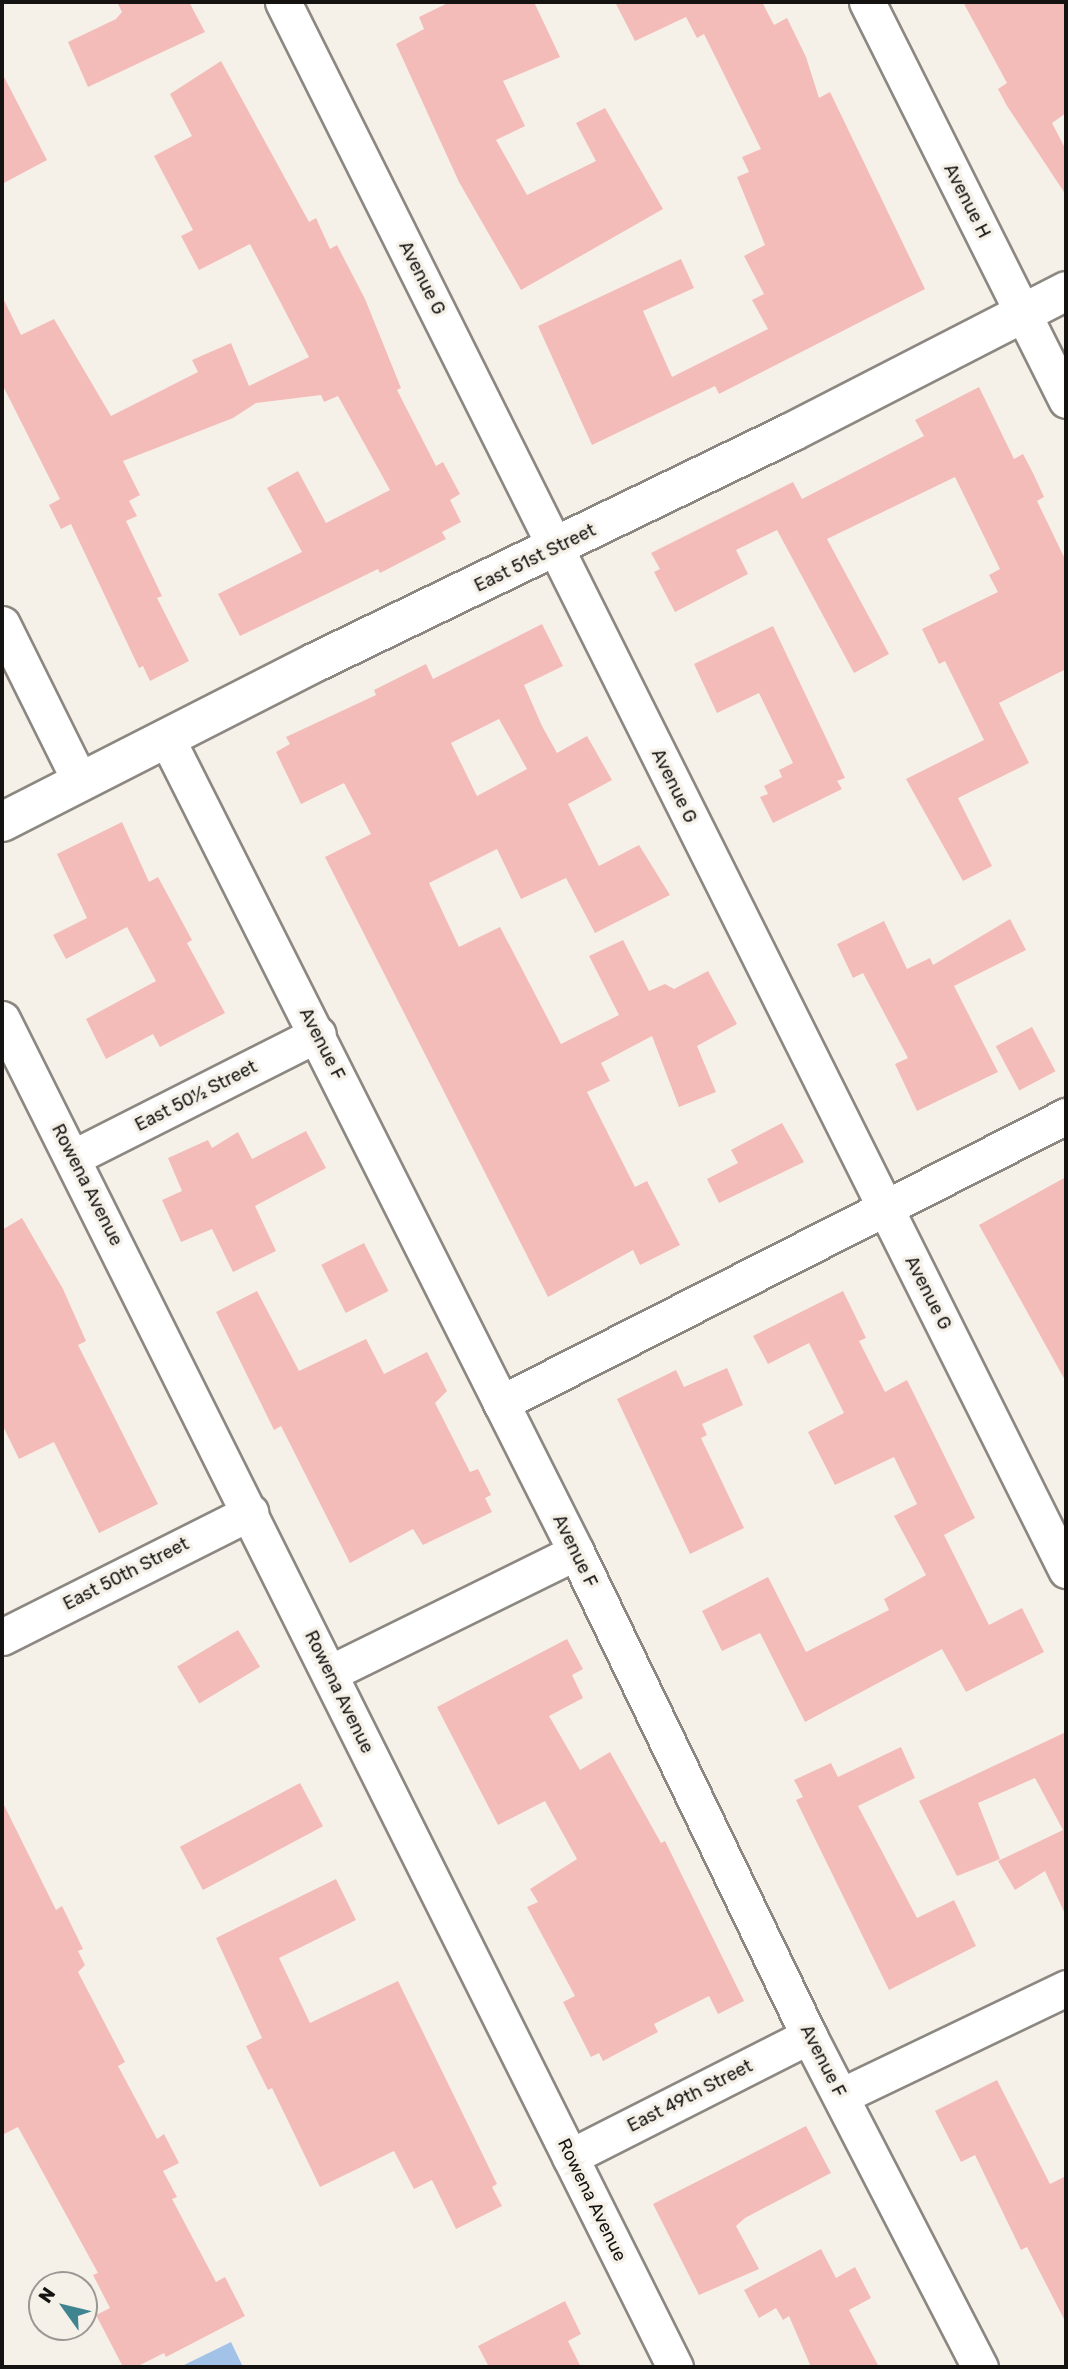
<!DOCTYPE html>
<html>
<head>
<meta charset="utf-8">
<style>
  body { margin:0 }
  #map { position:relative; width:1068px; height:2369px; overflow:hidden; background:#f5f1e9; font-family:Rubik,sans-serif }
  div>[style] { position:absolute }
  [style*='--x'] { left:calc(var(--x)*1px); top:calc(var(--y)*1px); width:calc(var(--w)*1px); rotate:calc(var(--a)*1deg) }
  .water>* { inset:0; background:#a2c2e8 }
  .building>* { inset:0; background:#f4bcb8; transform-origin:0 0 }
  .roads { filter:drop-shadow(2px 0 #8c8881) drop-shadow(-2px 0 #8c8881) drop-shadow(0 2px #8c8881) drop-shadow(0 -2px #8c8881) }
  .street>* { height:35px; margin:-17.5px; padding:0 17.5px; transform-origin:17.5px; border-radius:17.5px; background:#fff }
  .secondary>* { height:38px; margin:-19px; padding:0 19px; transform-origin:19px; border-radius:19px; background:#fff }
  span { translate:-50% -50%; white-space:nowrap; text-align:center; line-height:1.15; -webkit-text-stroke:7px #f5f1e9; paint-order:stroke }
  .street-label { font-size:18px; color:#151311 }
  .frame { position:absolute; inset:0; border:4px solid #151311; pointer-events:none }
  .north { position:absolute; left:28px; top:2271px; width:70px; height:70px; box-sizing:border-box; background:#f5f1e9; border:2px solid #9b9893; border-radius:50%; rotate:304deg; font-size:19px; font-weight:700; line-height:28px; text-align:center; color:#151311 }
  .north::after { content:''; display:block; margin:auto; width:24px; height:32px; background:#3f8590; clip-path:polygon(50% 0,100% 100%,50% 72%,0 100%) }
</style>
</head>
<body>
<div id="map">
  <div class="water">
    <div style="clip-path:polygon(231px 2342px,243px 2367px,180px 2367px)"></div>
  </div>
  <div class="building">
    <div style="clip-path:polygon(117px 2px,189px 2px,205px 32px,88px 87px,68px 42px,116px 19px,122px 12px)"></div>
    <div style="clip-path:polygon(450px 2px,534px 2px,560px 57px,503px 81px,525px 126px,496px 140px,527px 195px,596px 161px,576px 123px,605px 108px,663px 209px,521px 290px,459px 182px,396px 44px,424px 29px,419px 17px)"></div>
    <div style="clip-path:polygon(615px 2px,762px 2px,774px 25px,787px 18px,806px 57px,819px 98px,830px 92px,925px 289px,719px 394px,715px 386px,592px 445px,538px 326px,681px 259px,694px 288px,643px 311px,672px 377px,768px 329px,752px 300px,764px 294px,744px 256px,765px 245px,737px 177px,749px 172px,742px 157px,761px 149px,704px 34px,697px 38px,686px 17px,635px 41px)"></div>
    <div style="clip-path:polygon(963px 2px,1066px 2px,1066px 113px,1052px 123px,1066px 150px,1066px 195px,1007px 106px,998px 89px,1007px 83px)"></div>
    <div style="clip-path:polygon(221px 61px,309px 222px,316px 218px,330px 249px,337px 245px,365px 299px,401px 388px,397px 390px,436px 466px,443px 462px,460px 494px,450px 500px,461px 522px,442px 532px,446px 539px,380px 573px,378px 569px,240px 636px,218px 594px,302px 552px,267px 488px,298px 471px,326px 523px,390px 490px,338px 396px,324px 402px,321px 395px,256px 403px,233px 418px,123px 461px,140px 495px,129px 501px,137px 516px,126px 521px,162px 596px,157px 598px,189px 661px,150px 681px,143px 666px,139px 668px,71px 524px,61px 529px,49px 505px,60px 499px,2px 384px,2px 296px,21px 335px,54px 319px,111px 416px,198px 372px,192px 360px,231px 343px,249px 386px,309px 357px,250px 244px,199px 270px,181px 236px,193px 230px,154px 156px,192px 136px,170px 94px)"></div>
    <div style="clip-path:polygon(2px 73px,47px 160px,2px 184px)"></div>
    <div style="clip-path:polygon(979px 387px,1014px 459px,1023px 454px,1033px 473px,1044px 497px,1037px 501px,1066px 561px,1066px 669px,999px 703px,1029px 763px,958px 798px,992px 866px,963px 881px,906px 779px,984px 740px,945px 661px,939px 664px,922px 629px,998px 592px,989px 575px,1000px 569px,955px 477px,827px 539px,889px 654px,854px 673px,777px 530px,736px 550px,748px 574px,675px 612px,654px 572px,660px 569px,651px 553px,793px 482px,802px 499px,924px 436px,915px 420px)"></div>
    <div style="clip-path:polygon(evenodd,542px 624px,563px 666px,524px 685px,542px 726px,557px 753px,587px 736px,612px 780px,568px 804px,599px 866px,639px 845px,670px 895px,595px 933px,566px 878px,521px 899px,497px 849px,429px 883px,459px 947px,500px 927px,561px 1044px,619px 1015px,589px 956px,623px 940px,649px 991px,665px 984px,674px 989px,708px 971px,737px 1024px,697px 1046px,716px 1092px,679px 1107px,652px 1036px,601px 1063px,610px 1081px,587px 1092px,635px 1187px,647px 1181px,680px 1245px,640px 1265px,633px 1250px,548px 1297px,325px 857px,371px 834px,344px 783px,301px 804px,276px 752px,290px 744px,286px 737px,376px 695px,374px 690px,426px 664px,433px 679px,542px 624px,499px 719px,527px 769px,477px 796px,451px 743px,499px 719px)"></div>
    <div style="clip-path:polygon(773px 626px,845px 778px,837px 781px,842px 789px,773px 823px,760px 797px,768px 794px,764px 786px,782px 777px,779px 770px,793px 763px,759px 693px,717px 713px,694px 664px)"></div>
    <div style="clip-path:polygon(122px 822px,149px 882px,158px 877px,192px 940px,187px 943px,225px 1013px,160px 1047px,153px 1034px,106px 1059px,86px 1019px,156px 981px,127px 927px,66px 959px,53px 935px,87px 918px,57px 854px)"></div>
    <div style="clip-path:polygon(1010px 919px,1026px 950px,954px 986px,998px 1072px,917px 1111px,895px 1064px,908px 1058px,863px 973px,853px 978px,837px 944px,884px 921px,907px 969px,930px 958px,933px 965px)"></div>
    <div style="left:1032px;top:1027px;width:50px;height:41px;rotate:62deg"></div>
    <div style="clip-path:polygon(782px 1123px,804px 1162px,719px 1203px,707px 1179px,738px 1163px,731px 1150px)"></div>
    <div style="clip-path:polygon(306px 1131px,326px 1168px,255px 1206px,276px 1251px,233px 1272px,212px 1229px,181px 1242px,162px 1200px,182px 1191px,168px 1158px,208px 1140px,212px 1148px,238px 1132px,252px 1159px)"></div>
    <div style="clip-path:polygon(1066px 1177px,1066px 1382px,979px 1225px)"></div>
    <div style="clip-path:polygon(22px 1218px,63px 1289px,86px 1341px,78px 1345px,158px 1504px,99px 1533px,54px 1442px,19px 1459px,2px 1424px,2px 1230px)"></div>
    <div style="left:364px;top:1243px;width:54px;height:48px;rotate:63deg"></div>
    <div style="clip-path:polygon(257px 1291px,299px 1371px,366px 1339px,384px 1374px,427px 1352px,447px 1391px,435px 1403px,470px 1472px,478px 1469px,491px 1495px,485px 1498px,492px 1512px,423px 1545px,413px 1529px,350px 1563px,281px 1426px,274px 1430px,216px 1312px)"></div>
    <div style="clip-path:polygon(843px 1291px,866px 1338px,859px 1341px,885px 1392px,907px 1380px,975px 1518px,944px 1535px,989px 1625px,1022px 1608px,1044px 1652px,966px 1692px,942px 1649px,805px 1722px,760px 1633px,722px 1651px,702px 1611px,768px 1577px,806px 1652px,889px 1610px,884px 1599px,926px 1575px,894px 1516px,917px 1504px,894px 1457px,835px 1485px,808px 1432px,844px 1413px,809px 1343px,768px 1364px,753px 1336px)"></div>
    <div style="clip-path:polygon(727px 1368px,743px 1405px,702px 1424px,707px 1435px,701px 1438px,744px 1528px,690px 1554px,617px 1399px,676px 1370px,684px 1387px)"></div>
    <div style="left:238px;top:1630px;width:43px;height:71px;rotate:59deg"></div>
    <div style="clip-path:polygon(567px 1639px,583px 1669px,572px 1675px,583px 1698px,549px 1716px,580px 1770px,610px 1752px,661px 1843px,665px 1841px,744px 2001px,718px 2014px,709px 1996px,654px 2024px,658px 2032px,603px 2061px,599px 2053px,591px 2057px,563px 2002px,575px 1996px,527px 1907px,538px 1902px,530px 1889px,577px 1859px,545px 1801px,498px 1825px,437px 1707px)"></div>
    <div style="clip-path:polygon(1066px 1732px,1066px 1916px,1045px 1871px,1015px 1890px,998px 1861px,1063px 1830px,1035px 1778px,978px 1803px,1000px 1859px,957px 1876px,919px 1801px)"></div>
    <div style="clip-path:polygon(901px 1747px,915px 1778px,858px 1806px,917px 1918px,954px 1900px,976px 1946px,889px 1990px,796px 1800px,803px 1797px,794px 1780px,831px 1763px,838px 1777px)"></div>
    <div style="left:300px;top:1783px;width:49px;height:136px;rotate:62deg"></div>
    <div style="clip-path:polygon(2px 1801px,56px 1910px,62px 1906px,83px 1949px,78px 1951px,85px 1965px,78px 1972px,125px 2062px,118px 2066px,157px 2139px,164px 2134px,179px 2163px,163px 2171px,177px 2197px,172px 2199px,216px 2282px,225px 2277px,245px 2316px,166px 2357px,164px 2353px,136px 2367px,123px 2367px,96px 2315px,110px 2308px,93px 2275px,98px 2273px,18px 2127px,2px 2135px)"></div>
    <div style="clip-path:polygon(336px 1879px,356px 1920px,279px 1958px,310px 2023px,398px 1981px,497px 2184px,492px 2187px,502px 2206px,456px 2229px,432px 2180px,414px 2189px,394px 2151px,320px 2187px,272px 2088px,268px 2090px,246px 2046px,262px 2038px,216px 1938px)"></div>
    <div style="clip-path:polygon(997px 2080px,1050px 2184px,1066px 2176px,1066px 2323px,1027px 2247px,1021px 2250px,975px 2155px,961px 2162px,935px 2111px)"></div>
    <div style="clip-path:polygon(806px 2126px,831px 2173px,745px 2218px,736px 2226px,759px 2269px,699px 2295px,653px 2204px)"></div>
    <div style="clip-path:polygon(821px 2249px,836px 2278px,855px 2267px,871px 2298px,849px 2310px,879px 2367px,811px 2367px,789px 2316px,783px 2320px,776px 2308px,759px 2318px,744px 2290px)"></div>
    <div style="clip-path:polygon(565px 2301px,581px 2334px,568px 2341px,581px 2367px,489px 2367px,478px 2346px)"></div>
  </div>
  <div class="roads">
    <div class="street">
      <div style="--x:283;--y:2;--w:1753;--a:63.46"></div>
      <div style="--x:867;--y:2;--w:445;--a:63.4"></div>
      <div style="--x:2;--y:624;--w:175;--a:63.6"></div>
      <div style="--x:166;--y:737;--w:912;--a:63.29"></div>
      <div style="--x:576;--y:1552;--w:537;--a:64.29"></div>
      <div style="--x:809;--y:2036;--w:373;--a:62.7"></div>
      <div style="--x:2;--y:1019;--w:1507;--a:63.47"></div>
      <div style="--x:74;--y:1157;--w:273;--a:-26.8"></div>
      <div style="--x:501;--y:1403;--w:634;--a:-26.93"></div>
      <div style="--x:2;--y:1637;--w:278;--a:-26.7"></div>
      <div style="--x:330;--y:1673;--w:274;--a:-26.2"></div>
      <div style="--x:841;--y:2096;--w:250;--a:-25.6"></div>
      <div style="--x:570;--y:2157;--w:268;--a:-26.9"></div>
    </div>
    <div class="secondary">
      <div style="--x:2;--y:822;--w:352;--a:-27"></div>
      <div style="--x:316;--y:662;--w:529;--a:-25.79"></div>
      <div style="--x:792;--y:432;--w:308;--a:-27.2"></div>
    </div>
  </div>
  <div class="street-label">
    <span style="left:967px;top:201px;rotate:63deg">Avenue H</span>
    <span style="left:422px;top:278px;rotate:63deg">Avenue G</span>
    <span style="left:535px;top:558px;rotate:-26deg">East 51st Street</span>
    <span style="left:674px;top:786px;rotate:64deg">Avenue G</span>
    <span style="left:322px;top:1044px;rotate:63deg">Avenue F</span>
    <span style="left:196px;top:1096px;rotate:-27deg">East 50½ Street</span>
    <span style="left:87px;top:1185px;rotate:63deg">Rowena Avenue</span>
    <span style="left:928px;top:1293px;rotate:63deg">Avenue G</span>
    <span style="left:575px;top:1551px;rotate:64deg">Avenue F</span>
    <span style="left:126px;top:1574px;rotate:-27deg">East 50th Street</span>
    <span style="left:339px;top:1692px;rotate:64deg">Rowena Avenue</span>
    <span style="left:823px;top:2061px;rotate:63deg">Avenue F</span>
    <span style="left:690px;top:2096px;rotate:-27deg">East 49th Street</span>
    <span style="left:592px;top:2200px;rotate:64deg">Rowena Avenue</span>
  </div>
  <div class="frame"></div>
  <div class="north">N</div>
</div>
</body>
</html>
